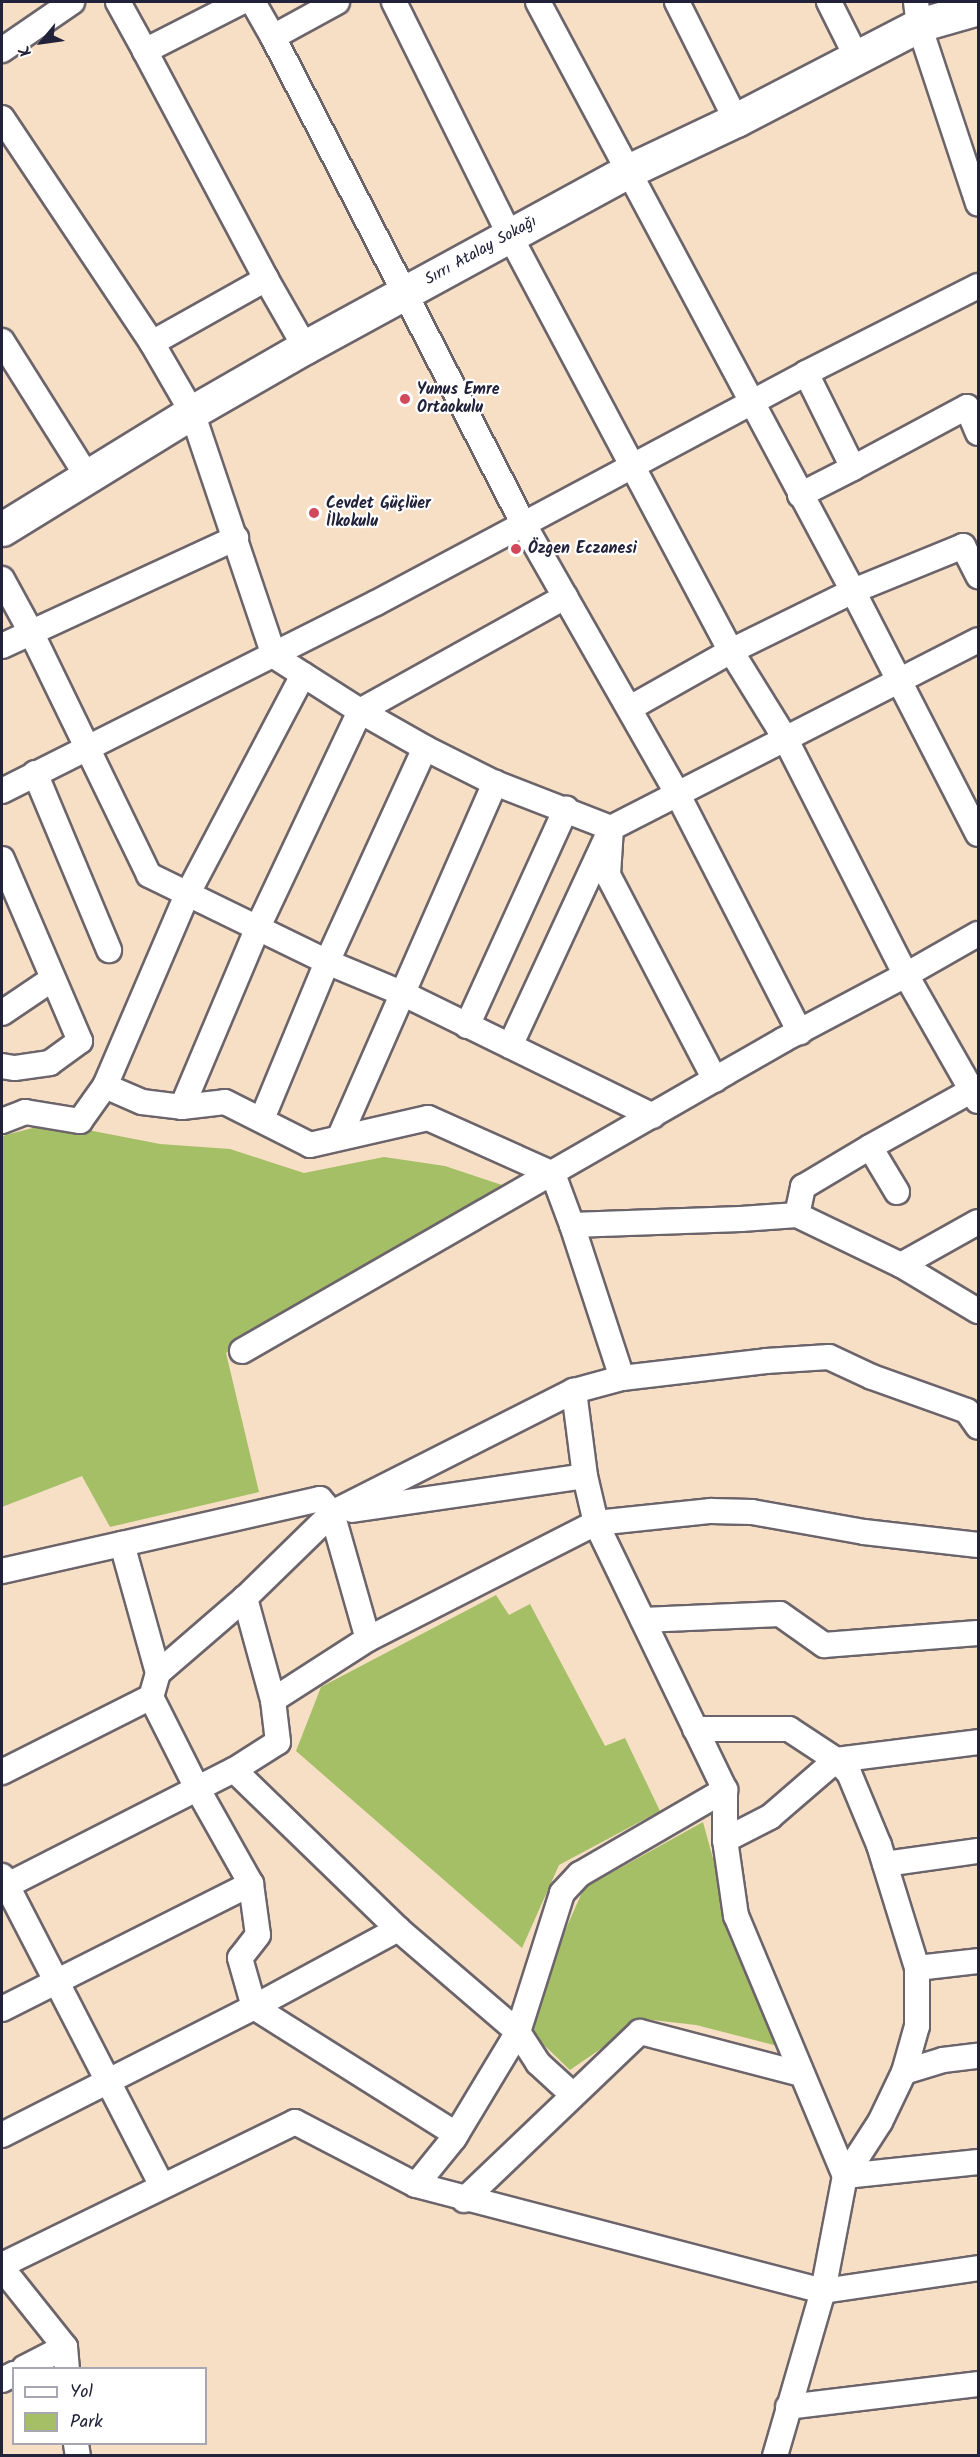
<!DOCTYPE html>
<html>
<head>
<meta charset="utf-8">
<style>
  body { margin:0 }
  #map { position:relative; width:980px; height:2457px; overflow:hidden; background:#f6dfc5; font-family:Kalam,sans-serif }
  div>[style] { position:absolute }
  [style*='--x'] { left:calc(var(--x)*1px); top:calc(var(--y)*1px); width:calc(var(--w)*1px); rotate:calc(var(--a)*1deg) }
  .green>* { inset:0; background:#a5bf66 }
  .roads { filter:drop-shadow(2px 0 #6c646b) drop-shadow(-2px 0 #6c646b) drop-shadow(0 2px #6c646b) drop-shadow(0 -2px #6c646b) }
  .minor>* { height:24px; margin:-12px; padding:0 12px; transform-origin:12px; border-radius:12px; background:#fff }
  .secondary>* { height:33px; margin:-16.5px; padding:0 16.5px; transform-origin:16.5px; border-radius:16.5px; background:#fff }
  .dots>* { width:16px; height:16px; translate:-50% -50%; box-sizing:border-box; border:3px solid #fff; border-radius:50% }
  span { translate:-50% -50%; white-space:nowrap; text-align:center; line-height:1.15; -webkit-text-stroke:4.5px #fff; paint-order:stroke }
  .street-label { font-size:16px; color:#22223b }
  .poi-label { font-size:16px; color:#22223b; font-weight:700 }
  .left { translate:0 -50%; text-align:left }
  .frame { position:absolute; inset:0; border:3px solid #22223b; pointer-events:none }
  .legend { position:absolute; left:12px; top:2367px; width:195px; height:78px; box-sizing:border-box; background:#fff; border:2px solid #a7a7b1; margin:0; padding:8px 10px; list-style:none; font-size:18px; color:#22223b }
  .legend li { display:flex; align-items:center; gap:12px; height:30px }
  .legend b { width:30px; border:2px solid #a7a7b1 }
  .north { position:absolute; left:12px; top:12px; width:60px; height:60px; -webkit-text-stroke:4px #fff; paint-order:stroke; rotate:241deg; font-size:16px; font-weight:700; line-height:24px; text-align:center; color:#22223b }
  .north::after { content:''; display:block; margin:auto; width:21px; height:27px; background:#22223b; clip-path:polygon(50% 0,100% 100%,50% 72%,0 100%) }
</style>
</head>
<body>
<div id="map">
  <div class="green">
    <div style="clip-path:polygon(52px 1123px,160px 1144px,230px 1149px,304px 1173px,384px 1157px,445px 1166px,505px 1186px,492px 1202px,226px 1353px,259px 1492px,110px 1527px,82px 1476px,2px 1507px,2px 1136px)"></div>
    <div style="clip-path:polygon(496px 1595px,509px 1615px,530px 1604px,605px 1746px,625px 1738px,660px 1811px,559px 1865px,522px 1948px,296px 1751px,321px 1687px)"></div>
    <div style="clip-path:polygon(703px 1822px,729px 1917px,778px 2046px,696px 2025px,644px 2019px,570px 2070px,523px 2025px,584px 1888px)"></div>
  </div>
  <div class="roads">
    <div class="minor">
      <div style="--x:118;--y:2;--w:56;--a:61.1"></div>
      <div style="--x:241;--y:2;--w:108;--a:153"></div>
      <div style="--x:145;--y:51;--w:258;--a:62"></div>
      <div style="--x:266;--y:279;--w:78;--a:60.2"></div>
      <div style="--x:253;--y:2;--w:40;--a:60.3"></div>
      <div style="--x:273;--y:37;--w:73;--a:-28.7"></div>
      <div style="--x:394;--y:2;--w:259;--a:63.6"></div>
      <div style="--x:509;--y:234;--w:472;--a:62"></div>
      <div style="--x:731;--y:651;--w:102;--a:58.2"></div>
      <div style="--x:785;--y:738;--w:266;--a:63"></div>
      <div style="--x:906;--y:975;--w:83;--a:-29.7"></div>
      <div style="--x:538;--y:2;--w:668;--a:61.86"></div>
      <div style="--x:853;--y:591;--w:273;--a:62.8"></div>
      <div style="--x:677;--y:2;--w:132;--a:63.4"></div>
      <div style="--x:829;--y:2;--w:60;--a:63.4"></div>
      <div style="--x:916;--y:2;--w:23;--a:83"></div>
      <div style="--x:919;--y:25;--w:188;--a:71.7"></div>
      <div style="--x:273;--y:37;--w:547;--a:62.78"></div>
      <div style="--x:523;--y:523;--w:311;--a:60.3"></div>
      <div style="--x:677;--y:793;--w:269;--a:62.8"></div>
      <div style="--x:2;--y:50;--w:85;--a:-34.4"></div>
      <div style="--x:2;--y:118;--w:270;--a:56.3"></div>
      <div style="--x:152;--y:343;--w:80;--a:59.9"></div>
      <div style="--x:192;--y:412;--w:257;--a:71.4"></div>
      <div style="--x:274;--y:656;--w:102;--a:32.6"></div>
      <div style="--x:360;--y:711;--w:75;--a:29.6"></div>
      <div style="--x:425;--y:748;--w:78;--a:26.6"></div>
      <div style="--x:495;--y:783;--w:124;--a:21.2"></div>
      <div style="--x:611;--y:828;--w:47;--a:93.7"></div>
      <div style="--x:608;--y:875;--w:231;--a:62.4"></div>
      <div style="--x:2;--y:341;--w:160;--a:57.8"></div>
      <div style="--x:152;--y:343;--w:131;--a:-29.3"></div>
      <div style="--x:853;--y:468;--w:129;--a:-28.2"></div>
      <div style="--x:967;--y:407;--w:28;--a:67"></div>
      <div style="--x:800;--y:495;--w:59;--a:-27"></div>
      <div style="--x:853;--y:468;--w:106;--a:-116.3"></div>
      <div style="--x:2;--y:579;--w:60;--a:61.3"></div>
      <div style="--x:31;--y:632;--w:270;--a:64.1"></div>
      <div style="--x:149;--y:875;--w:198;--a:26"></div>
      <div style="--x:327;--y:962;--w:83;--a:22.6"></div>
      <div style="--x:404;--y:994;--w:277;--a:26.1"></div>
      <div style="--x:2;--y:646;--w:258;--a:-24.8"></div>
      <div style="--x:630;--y:708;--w:116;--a:-29.4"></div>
      <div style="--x:731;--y:651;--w:136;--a:-26.2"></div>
      <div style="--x:853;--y:591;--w:119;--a:-22.2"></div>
      <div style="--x:963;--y:546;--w:34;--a:63"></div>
      <div style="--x:35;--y:773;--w:192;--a:67.3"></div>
      <div style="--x:2;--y:791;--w:419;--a:-26.7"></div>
      <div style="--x:376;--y:603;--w:488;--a:-28.1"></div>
      <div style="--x:806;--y:373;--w:193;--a:-26.8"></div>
      <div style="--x:2;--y:859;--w:198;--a:66.8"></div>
      <div style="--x:80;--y:1041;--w:37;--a:144"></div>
      <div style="--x:50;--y:1063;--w:36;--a:172"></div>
      <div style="--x:14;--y:1068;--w:12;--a:-171"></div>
      <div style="--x:2;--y:1013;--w:59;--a:-34"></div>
      <div style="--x:467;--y:1026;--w:239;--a:-65.5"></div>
      <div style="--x:510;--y:1046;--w:240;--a:-65.1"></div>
      <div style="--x:611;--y:828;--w:412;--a:-27.1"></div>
      <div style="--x:105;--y:1086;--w:40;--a:23.4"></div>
      <div style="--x:142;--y:1102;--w:40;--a:7.1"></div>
      <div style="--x:182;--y:1107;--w:43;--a:-6.6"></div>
      <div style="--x:225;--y:1102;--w:95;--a:26.8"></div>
      <div style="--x:310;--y:1145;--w:121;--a:-12.9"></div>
      <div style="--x:428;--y:1118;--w:137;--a:24.1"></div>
      <div style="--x:553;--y:1174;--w:54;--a:69.6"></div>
      <div style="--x:572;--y:1225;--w:169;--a:-2"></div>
      <div style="--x:741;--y:1219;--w:56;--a:-4.1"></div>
      <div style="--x:797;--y:1215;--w:115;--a:25.7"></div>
      <div style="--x:901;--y:1265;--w:90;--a:30.9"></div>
      <div style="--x:182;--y:1107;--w:195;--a:-67.1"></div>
      <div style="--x:258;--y:927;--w:239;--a:-64.7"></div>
      <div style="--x:360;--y:711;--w:235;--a:-29.1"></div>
      <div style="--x:262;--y:1119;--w:170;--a:-67.5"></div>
      <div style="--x:327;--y:962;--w:235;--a:-65.4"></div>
      <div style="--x:2;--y:1121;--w:25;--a:-21"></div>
      <div style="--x:25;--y:1112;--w:56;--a:9.3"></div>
      <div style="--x:80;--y:1121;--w:43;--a:-54.5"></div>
      <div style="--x:105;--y:1086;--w:208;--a:-66.8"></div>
      <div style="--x:187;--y:895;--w:249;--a:-62.2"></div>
      <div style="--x:340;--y:1136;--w:386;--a:-66.3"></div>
      <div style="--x:897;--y:1192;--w:52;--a:-121"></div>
      <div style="--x:870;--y:1147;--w:124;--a:-29.1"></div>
      <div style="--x:797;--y:1215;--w:29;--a:-78"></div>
      <div style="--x:803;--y:1187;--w:78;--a:-30.8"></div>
      <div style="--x:572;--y:1225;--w:161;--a:71.9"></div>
      <div style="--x:901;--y:1265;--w:88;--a:-29.2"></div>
      <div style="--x:242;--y:1351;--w:624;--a:-29.89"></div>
      <div style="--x:783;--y:1040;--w:139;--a:-27.9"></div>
      <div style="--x:906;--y:975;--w:145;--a:60.3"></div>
      <div style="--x:352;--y:1510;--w:235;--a:-8.3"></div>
      <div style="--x:332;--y:1513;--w:271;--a:-26.8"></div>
      <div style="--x:574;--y:1391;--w:50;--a:-15.2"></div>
      <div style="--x:622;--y:1378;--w:145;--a:-6.7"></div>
      <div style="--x:766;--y:1361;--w:63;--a:-3.6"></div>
      <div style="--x:829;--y:1357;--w:47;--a:24.9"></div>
      <div style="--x:872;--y:1377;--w:101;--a:19.7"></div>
      <div style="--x:967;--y:1411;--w:19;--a:55"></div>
      <div style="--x:122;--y:1544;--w:203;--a:-12.8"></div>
      <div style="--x:320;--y:1499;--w:18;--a:49"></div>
      <div style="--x:2;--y:1571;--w:123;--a:-12.7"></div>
      <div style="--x:122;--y:1544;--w:134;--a:74.4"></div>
      <div style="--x:158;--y:1673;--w:25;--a:106"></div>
      <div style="--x:151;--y:1697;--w:102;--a:63.2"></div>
      <div style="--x:197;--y:1788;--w:110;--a:60.6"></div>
      <div style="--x:251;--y:1884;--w:51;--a:82.2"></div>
      <div style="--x:258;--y:1935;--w:29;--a:128"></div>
      <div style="--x:240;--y:1958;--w:51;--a:74.1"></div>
      <div style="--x:254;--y:2007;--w:239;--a:32.2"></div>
      <div style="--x:643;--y:1620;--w:137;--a:-2.5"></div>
      <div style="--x:780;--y:1614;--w:54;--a:35.2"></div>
      <div style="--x:824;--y:1645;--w:154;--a:-4.5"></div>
      <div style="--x:158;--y:1673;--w:115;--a:-40.8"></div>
      <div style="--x:273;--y:1700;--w:106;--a:-105.4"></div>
      <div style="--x:245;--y:1598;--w:122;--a:-44.3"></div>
      <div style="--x:332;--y:1513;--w:131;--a:74.1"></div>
      <div style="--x:695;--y:1729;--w:94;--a:0"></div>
      <div style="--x:789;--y:1729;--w:56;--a:33.4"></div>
      <div style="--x:836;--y:1760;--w:18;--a:45"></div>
      <div style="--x:849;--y:1773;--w:78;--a:67.4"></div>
      <div style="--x:879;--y:1845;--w:129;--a:72.8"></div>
      <div style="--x:917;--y:1968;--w:58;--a:90"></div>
      <div style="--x:917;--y:2026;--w:48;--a:105.8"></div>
      <div style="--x:904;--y:2072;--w:55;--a:115.6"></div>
      <div style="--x:880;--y:2122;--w:64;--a:122.9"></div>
      <div style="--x:234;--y:1770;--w:52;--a:-32.5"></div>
      <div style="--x:278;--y:1742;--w:42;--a:-96.8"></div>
      <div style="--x:273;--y:1700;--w:113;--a:-32.7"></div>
      <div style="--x:368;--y:1639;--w:256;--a:-27"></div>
      <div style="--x:596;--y:1523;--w:48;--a:-103.2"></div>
      <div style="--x:585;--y:1476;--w:86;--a:-97.4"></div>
      <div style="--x:2;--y:1772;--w:167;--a:-26.7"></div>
      <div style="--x:725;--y:1840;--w:51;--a:-27.1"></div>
      <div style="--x:770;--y:1817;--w:87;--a:-40.8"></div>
      <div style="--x:836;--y:1760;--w:143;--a:-7.2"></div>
      <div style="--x:885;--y:1864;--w:94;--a:-8"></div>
      <div style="--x:2;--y:1876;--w:349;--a:62.7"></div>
      <div style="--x:2;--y:1888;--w:260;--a:-27"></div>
      <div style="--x:234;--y:1770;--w:228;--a:44.1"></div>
      <div style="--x:398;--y:1929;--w:158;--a:40.6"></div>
      <div style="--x:518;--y:2032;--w:37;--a:57"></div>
      <div style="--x:538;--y:2063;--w:46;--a:42.4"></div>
      <div style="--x:917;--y:1968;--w:61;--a:-6.5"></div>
      <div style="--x:2;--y:2009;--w:279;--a:-26.7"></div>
      <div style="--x:904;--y:2072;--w:41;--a:-17.1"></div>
      <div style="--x:943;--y:2060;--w:35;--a:-7"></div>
      <div style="--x:2;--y:2135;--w:283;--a:-26.9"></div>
      <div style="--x:254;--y:2007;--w:164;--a:-28.4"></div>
      <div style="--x:845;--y:2176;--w:134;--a:-6"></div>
      <div style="--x:416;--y:2185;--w:60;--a:-51"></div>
      <div style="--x:454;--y:2138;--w:124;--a:-58.9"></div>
      <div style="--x:518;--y:2032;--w:146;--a:-72.4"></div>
      <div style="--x:562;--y:1893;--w:26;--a:-47"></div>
      <div style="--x:580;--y:1874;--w:168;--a:-30.1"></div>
      <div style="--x:464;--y:2200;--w:243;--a:-43.7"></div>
      <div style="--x:640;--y:2032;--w:166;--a:14.6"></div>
      <div style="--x:2;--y:2265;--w:326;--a:-26"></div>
      <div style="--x:295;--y:2122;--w:136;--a:27.5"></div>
      <div style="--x:416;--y:2185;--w:421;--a:14.6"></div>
      <div style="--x:823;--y:2291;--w:157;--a:-8.4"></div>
      <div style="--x:2;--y:2268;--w:101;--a:51.4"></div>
      <div style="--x:65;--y:2347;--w:21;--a:85"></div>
      <div style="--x:24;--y:2368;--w:46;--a:-27.1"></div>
      <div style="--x:2;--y:2380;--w:13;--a:-27"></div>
      <div style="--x:788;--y:2407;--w:191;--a:-6.9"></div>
      <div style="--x:76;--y:2444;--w:12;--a:81"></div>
      <div style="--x:775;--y:2456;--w:172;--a:-73.8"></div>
      <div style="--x:823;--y:2291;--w:117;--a:-79.2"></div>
      <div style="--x:845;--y:2176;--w:282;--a:-112.7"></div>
      <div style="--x:736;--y:1916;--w:77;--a:-98.2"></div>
      <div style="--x:725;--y:1840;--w:50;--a:-90"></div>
      <div style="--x:725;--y:1790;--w:297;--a:-115.8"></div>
      <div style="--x:596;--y:1523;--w:116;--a:-6"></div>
      <div style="--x:711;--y:1511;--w:41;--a:1.4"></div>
      <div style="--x:752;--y:1512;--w:114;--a:10.1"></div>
      <div style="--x:864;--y:1532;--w:115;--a:6.5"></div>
    </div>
    <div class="secondary">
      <div style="--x:2;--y:529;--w:223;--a:-31.6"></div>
      <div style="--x:192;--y:412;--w:130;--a:-29.9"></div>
      <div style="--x:305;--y:347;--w:368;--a:-28.6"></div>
      <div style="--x:628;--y:171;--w:119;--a:-25.3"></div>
      <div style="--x:736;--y:120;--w:206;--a:-27.4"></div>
      <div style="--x:919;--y:25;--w:61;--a:-16.1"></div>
    </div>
  </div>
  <div class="dots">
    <div style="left:405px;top:399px;background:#d1495b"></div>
    <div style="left:314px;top:513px;background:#d1495b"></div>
    <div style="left:516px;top:549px;background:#d1495b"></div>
  </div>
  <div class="street-label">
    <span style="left:481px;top:251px;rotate:-29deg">Sırrı Atalay Sokağı</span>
  </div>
  <div class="poi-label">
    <span class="left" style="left:417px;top:399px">Yunus Emre<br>Ortaokulu</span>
    <span class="left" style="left:326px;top:513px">Cevdet Güçlüer<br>İlkokulu</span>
    <span class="left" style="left:528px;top:549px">Özgen Eczanesi</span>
  </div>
  <div class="frame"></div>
  <ul class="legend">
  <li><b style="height:8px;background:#fff"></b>Yol</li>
  <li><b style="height:16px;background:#a5bf66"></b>Park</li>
  </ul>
  <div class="north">K</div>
</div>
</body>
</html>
